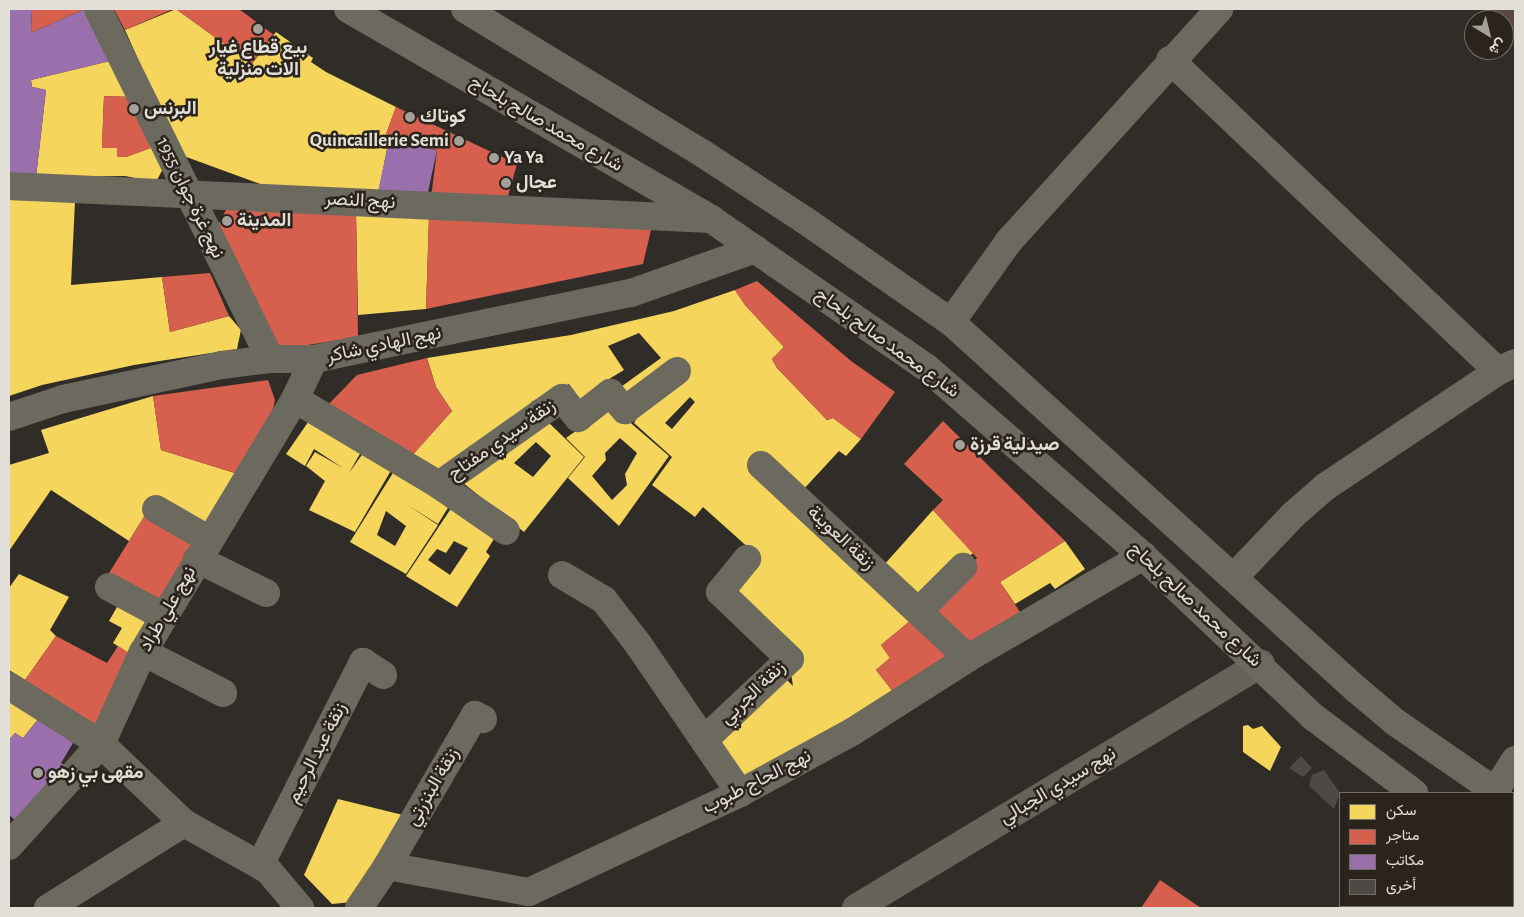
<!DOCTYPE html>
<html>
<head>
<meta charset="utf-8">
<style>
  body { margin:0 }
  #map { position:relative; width:1524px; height:917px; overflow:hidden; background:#302d28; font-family:"Alegreya Sans",Vazirmatn,sans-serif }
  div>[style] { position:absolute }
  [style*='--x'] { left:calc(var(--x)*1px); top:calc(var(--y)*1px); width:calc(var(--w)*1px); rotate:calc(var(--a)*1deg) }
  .green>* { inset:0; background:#5a4643 }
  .homes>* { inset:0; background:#f6d55c }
  .shops>* { inset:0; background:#d6604d }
  .offices>* { inset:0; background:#9970ab; transform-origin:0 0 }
  .building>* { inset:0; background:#4d4a46 }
  .street>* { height:28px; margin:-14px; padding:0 14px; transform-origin:14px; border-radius:14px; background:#6c6a5f }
  .secondary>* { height:28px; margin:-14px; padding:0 14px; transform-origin:14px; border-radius:14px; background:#666358 }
  .primary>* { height:28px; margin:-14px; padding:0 14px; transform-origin:14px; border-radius:14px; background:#6c695e }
  .dots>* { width:14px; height:14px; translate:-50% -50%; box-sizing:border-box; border:2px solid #2a241c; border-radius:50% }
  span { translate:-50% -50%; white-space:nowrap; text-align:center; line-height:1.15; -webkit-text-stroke:5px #2a241c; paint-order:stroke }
  .poi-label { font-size:19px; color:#e2ded8; font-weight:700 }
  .left { translate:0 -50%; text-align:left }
  .right { translate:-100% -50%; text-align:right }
  .street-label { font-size:19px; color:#e2ded8 }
  .frame { position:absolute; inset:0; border:10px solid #e2ded8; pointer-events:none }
  .legend { position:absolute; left:1339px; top:792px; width:175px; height:115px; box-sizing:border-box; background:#2a241c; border:1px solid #746e67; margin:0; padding:6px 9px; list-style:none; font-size:15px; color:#e2ded8 }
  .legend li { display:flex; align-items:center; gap:10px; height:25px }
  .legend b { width:25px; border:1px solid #746e67 }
  .north { position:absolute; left:1464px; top:10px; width:50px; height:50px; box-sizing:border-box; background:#2a241c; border:1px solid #746e67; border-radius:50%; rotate:144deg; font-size:14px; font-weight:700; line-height:20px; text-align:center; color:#e2ded8 }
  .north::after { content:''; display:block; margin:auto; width:18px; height:22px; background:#a4a09a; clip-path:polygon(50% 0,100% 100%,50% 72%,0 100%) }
</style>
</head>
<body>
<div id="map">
  <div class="green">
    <div style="clip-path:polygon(1493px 9px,1515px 9px,1515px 31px)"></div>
  </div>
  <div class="homes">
    <div style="clip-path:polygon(176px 9px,252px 64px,276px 32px,313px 58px,311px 62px,326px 72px,396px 107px,381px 148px,387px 149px,379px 190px,263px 185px,181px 155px,125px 30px)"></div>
    <div style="clip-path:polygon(114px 60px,132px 97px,104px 96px,102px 148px,117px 148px,117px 157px,126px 157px,156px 146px,166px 163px,156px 182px,125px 176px,36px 177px,46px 90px,32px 87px,31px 80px)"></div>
    <div style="clip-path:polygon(9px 200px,75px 201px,71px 285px,162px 277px,170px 332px,229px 316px,241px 330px,237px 349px,134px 365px,42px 385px,9px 396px)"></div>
    <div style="clip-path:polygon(356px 212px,429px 217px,426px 309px,358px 315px)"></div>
    <div style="clip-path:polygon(evenodd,735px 290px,745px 305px,784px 347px,772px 359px,777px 368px,827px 420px,833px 418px,861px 439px,846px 456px,839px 451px,802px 491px,916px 616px,881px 645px,890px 658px,876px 670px,898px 698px,742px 786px,712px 743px,783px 676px,793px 686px,790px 667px,731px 592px,751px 550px,703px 507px,695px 517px,652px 485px,672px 457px,634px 423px,637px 418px,618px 389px,661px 358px,639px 333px,608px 346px,624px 370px,609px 379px,610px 387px,584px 406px,569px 384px,531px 402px,536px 407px,441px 480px,408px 460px,452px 411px,436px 387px,427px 358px,571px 335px,674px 311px,735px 290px,690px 397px,695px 402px,672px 429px,665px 423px,690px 397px)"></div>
    <div style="clip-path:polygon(153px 396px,161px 450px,238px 474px,207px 527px,147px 512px,129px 541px,51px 490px,9px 551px,9px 465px,49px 453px,41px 430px)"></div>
    <div style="clip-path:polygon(evenodd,611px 406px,669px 456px,619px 526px,568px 478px,585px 457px,566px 438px,611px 406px,620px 438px,637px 453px,625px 474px,627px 485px,612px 500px,592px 476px,606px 460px,605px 453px,620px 438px)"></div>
    <div style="clip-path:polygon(313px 415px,365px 445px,349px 473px,366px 449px,393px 467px,355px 532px,309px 510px,325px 481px,306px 466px,315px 452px,343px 468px,314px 449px,305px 466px,286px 454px)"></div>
    <div style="clip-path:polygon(evenodd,545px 419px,584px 457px,524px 532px,457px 478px,545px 419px,536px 442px,551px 456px,533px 477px,514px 463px,536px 442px)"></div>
    <div style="clip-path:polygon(evenodd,396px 468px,454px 498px,438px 524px,406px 504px,438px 525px,406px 574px,350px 542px,396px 468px,386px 511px,406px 526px,395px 546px,377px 535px,386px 511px)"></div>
    <div style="clip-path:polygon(evenodd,456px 501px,498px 532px,486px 552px,490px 556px,457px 607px,406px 576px,456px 501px,454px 541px,468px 548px,450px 575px,428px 560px,437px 549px,446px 553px,454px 541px)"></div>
    <div style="clip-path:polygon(933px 510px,973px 553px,923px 602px,883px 566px)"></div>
    <div style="clip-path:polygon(1065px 541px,1085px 569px,1055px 589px,1050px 583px,1015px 604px,1000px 582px)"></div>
    <div style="clip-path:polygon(19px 574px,69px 597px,50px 630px,56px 636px,25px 680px,9px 670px,9px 588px)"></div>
    <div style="clip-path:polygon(121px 600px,147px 617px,138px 659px,113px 643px,122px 628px,109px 621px)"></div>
    <div style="clip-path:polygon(9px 692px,43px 713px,23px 738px,15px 733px,9px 740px)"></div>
    <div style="clip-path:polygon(1248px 725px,1253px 729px,1262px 726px,1281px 747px,1270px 771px,1243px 752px,1243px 726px)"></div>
    <div style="clip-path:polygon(338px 799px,407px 816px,353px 902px,332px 904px,304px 875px)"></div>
  </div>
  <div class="shops">
    <div style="clip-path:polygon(32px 9px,85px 9px,31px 33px)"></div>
    <div style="clip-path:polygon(114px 9px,173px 9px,125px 30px)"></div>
    <div style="clip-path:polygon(176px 9px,239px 9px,274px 35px,252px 64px)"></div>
    <div style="clip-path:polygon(104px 96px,132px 97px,156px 146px,126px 157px,117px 157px,117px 148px,102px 148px)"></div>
    <div style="clip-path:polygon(396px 107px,517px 164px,506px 203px,431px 198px,437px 150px,389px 140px,387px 149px,381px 148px)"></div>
    <div style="clip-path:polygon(228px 206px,356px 212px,358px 337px,276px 350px,215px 231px)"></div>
    <div style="clip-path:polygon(429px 217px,587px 225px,651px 230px,643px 264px,426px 309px)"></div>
    <div style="clip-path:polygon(210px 273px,229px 316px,170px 332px,162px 277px)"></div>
    <div style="clip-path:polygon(757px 281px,851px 361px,895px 392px,861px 439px,833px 418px,827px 420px,777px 368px,772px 359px,784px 347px,745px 305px,735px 290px)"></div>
    <div style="clip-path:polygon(427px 358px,436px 387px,452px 411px,408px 460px,325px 408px,357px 375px)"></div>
    <div style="clip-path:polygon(268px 380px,275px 400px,269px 428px,238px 474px,161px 450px,153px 396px)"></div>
    <div style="clip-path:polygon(943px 421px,1065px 541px,1000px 582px,1022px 615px,969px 650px,927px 608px,977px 558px,933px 510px,943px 500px,904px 464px)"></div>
    <div style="clip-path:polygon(147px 512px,197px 545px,163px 604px,106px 578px)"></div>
    <div style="clip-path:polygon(916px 616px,961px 659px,898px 698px,876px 670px,890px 658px,881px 645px)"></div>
    <div style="clip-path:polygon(56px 636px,107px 663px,118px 646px,138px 659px,102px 730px,25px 680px)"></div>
    <div style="clip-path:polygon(1160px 880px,1201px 908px,1141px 908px)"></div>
  </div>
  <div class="offices">
    <div style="clip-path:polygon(9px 9px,32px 9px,31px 33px,85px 9px,114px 60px,31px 80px,32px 87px,46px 90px,36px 177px,9px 175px)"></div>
    <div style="left:389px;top:140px;width:49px;height:51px;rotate:12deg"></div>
    <div style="clip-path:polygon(43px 713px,76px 738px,61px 763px,71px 770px,21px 825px,9px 815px,9px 740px,15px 733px,23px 738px)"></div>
  </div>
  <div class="building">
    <div style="clip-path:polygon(1301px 756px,1312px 768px,1303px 777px,1289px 768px)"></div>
    <div style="clip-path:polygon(1324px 770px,1340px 793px,1334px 809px,1309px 786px,1312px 775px)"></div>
  </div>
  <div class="street">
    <div style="--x:98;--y:9;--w:390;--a:63.8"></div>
    <div style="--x:1170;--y:60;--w:452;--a:43.5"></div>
    <div style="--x:1498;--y:371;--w:19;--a:-25"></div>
    <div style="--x:9;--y:186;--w:703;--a:2.69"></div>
    <div style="--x:951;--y:322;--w:100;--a:-54.4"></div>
    <div style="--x:1009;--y:241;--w:313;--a:-47.8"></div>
    <div style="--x:295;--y:399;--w:168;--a:30.8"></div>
    <div style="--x:439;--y:485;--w:151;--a:-35.3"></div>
    <div style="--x:562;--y:398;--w:26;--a:51"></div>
    <div style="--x:578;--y:418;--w:41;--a:-38"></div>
    <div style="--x:610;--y:393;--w:23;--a:49"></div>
    <div style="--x:625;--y:410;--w:65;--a:-36.9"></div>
    <div style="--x:9;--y:417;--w:57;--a:-18.4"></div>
    <div style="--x:63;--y:399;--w:163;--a:-12.1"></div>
    <div style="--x:222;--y:365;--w:48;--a:-7.1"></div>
    <div style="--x:270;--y:359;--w:44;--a:0"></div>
    <div style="--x:314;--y:359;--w:324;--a:-11.8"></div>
    <div style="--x:631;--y:293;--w:132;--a:-19.5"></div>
    <div style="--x:761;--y:465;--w:283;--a:43"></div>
    <div style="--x:439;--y:485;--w:81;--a:34.5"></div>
    <div style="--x:156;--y:509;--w:60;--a:30"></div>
    <div style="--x:197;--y:559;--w:77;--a:26.2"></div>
    <div style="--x:562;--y:575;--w:49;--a:30.8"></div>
    <div style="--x:604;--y:600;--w:56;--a:52.3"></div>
    <div style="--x:638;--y:644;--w:181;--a:55.6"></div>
    <div style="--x:1235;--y:576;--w:84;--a:-46.4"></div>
    <div style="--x:1293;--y:515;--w:43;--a:-41.2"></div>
    <div style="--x:1325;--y:487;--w:208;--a:-33.8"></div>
    <div style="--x:109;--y:587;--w:61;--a:28.2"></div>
    <div style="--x:920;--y:610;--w:61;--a:-45"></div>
    <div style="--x:143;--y:652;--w:90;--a:27.1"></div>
    <div style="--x:9;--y:686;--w:109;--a:32.2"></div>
    <div style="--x:101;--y:744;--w:115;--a:43.6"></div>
    <div style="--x:184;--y:823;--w:96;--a:29.2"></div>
    <div style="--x:268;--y:870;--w:50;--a:49.9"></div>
    <div style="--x:704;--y:740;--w:118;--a:-43.3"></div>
    <div style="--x:790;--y:659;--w:97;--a:-136.3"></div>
    <div style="--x:720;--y:592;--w:43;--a:-50.7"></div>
    <div style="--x:1495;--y:791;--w:37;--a:-57"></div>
    <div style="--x:9;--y:846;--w:137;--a:-48"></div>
    <div style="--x:101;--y:744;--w:101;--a:-65.5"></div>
    <div style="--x:143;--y:652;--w:295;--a:-59"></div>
    <div style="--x:295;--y:399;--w:44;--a:-64.6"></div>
    <div style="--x:260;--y:865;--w:228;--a:-63.1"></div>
    <div style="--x:363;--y:662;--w:24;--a:33"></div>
    <div style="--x:387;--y:866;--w:175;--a:-59.8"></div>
    <div style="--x:475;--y:715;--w:9;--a:27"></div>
    <div style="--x:48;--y:908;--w:160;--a:-32"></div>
    <div style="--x:359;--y:908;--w:50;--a:-56.3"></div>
    <div style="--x:387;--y:866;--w:144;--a:10.4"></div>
    <div style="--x:529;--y:892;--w:233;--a:-25.1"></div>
    <div style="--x:740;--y:793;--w:128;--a:-28.6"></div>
    <div style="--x:852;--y:732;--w:138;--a:-32.5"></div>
    <div style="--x:968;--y:658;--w:203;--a:-30.2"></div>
  </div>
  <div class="secondary">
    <div style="--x:856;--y:908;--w:473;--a:-31.1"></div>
  </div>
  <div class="primary">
    <div style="--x:348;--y:9;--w:419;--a:30"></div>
    <div style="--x:711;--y:219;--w:262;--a:34.6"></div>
    <div style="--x:927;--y:368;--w:286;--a:41"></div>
    <div style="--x:1143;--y:556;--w:233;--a:43.4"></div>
    <div style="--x:1312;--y:716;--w:128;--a:37"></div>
    <div style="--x:465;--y:9;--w:277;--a:31.3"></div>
    <div style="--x:702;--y:153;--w:124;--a:33.2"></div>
    <div style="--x:806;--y:221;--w:177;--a:34.9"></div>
    <div style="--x:951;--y:322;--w:547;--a:42.18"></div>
    <div style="--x:1356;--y:689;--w:51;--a:40.2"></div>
    <div style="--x:1395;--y:722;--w:125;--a:34.6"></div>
    <div style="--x:1513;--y:863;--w:2;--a:27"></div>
  </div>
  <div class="dots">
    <div style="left:258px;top:29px;background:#a4a09a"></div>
    <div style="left:134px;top:109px;background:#a4a09a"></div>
    <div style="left:410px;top:117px;background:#a4a09a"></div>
    <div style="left:459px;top:141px;background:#a4a09a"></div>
    <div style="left:494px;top:158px;background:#a4a09a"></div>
    <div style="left:506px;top:183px;background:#a4a09a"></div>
    <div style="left:227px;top:221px;background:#a4a09a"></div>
    <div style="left:960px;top:445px;background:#a4a09a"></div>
    <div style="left:38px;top:773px;background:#a4a09a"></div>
  </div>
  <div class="poi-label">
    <span style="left:258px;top:59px">بيع قطاع غيار<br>الات منزلية</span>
    <span class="left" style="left:144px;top:109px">البرنس</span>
    <span class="left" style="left:420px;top:117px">كوتاك</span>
    <span class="right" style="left:449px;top:141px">Quincaillerie Semi</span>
    <span class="left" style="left:504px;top:158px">Ya Ya</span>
    <span class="left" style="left:516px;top:183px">عجال</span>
    <span class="left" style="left:237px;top:221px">المدينة</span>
    <span class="left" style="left:970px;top:445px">صيدلية قرزة</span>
    <span class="left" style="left:48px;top:773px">مقهى بي زهو</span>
  </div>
  <div class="street-label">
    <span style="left:546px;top:124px;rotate:30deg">شارع محمد صالح بلحاج</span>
    <span style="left:190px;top:198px;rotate:64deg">1955 نهج غرة جوان</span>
    <span style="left:360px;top:201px;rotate:3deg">نهج النصر</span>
    <span style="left:887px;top:343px;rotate:36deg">شارع محمد صالح بلحاج</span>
    <span style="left:384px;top:345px;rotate:-12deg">نهج الهادي شاكر</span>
    <span style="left:502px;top:440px;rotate:-35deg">زنقة سيدي مفتاح</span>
    <span style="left:841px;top:538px;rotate:43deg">زنقة العوينة</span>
    <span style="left:1195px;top:605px;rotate:43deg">شارع محمد صالح بلحاج</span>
    <span style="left:168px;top:609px;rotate:-60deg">نهج علي طراد</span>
    <span style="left:753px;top:693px;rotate:-44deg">زنقة الجربي</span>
    <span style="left:317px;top:753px;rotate:-63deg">زنقة عبد الرحيم</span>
    <span style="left:757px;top:782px;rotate:-27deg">نهج الحاج طبوب</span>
    <span style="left:1058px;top:786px;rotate:-31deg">نهج سيدي الجبالي</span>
    <span style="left:433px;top:787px;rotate:-60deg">زنقة البنزرتي</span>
  </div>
  <div class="frame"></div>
  <ul class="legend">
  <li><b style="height:14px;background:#f6d55c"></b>سكن</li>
  <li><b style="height:14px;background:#d6604d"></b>متاجر</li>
  <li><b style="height:14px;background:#9970ab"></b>مكاتب</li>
  <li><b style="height:14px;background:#4d4a46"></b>أخرى</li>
  </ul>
  <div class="north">ش</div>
</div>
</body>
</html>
